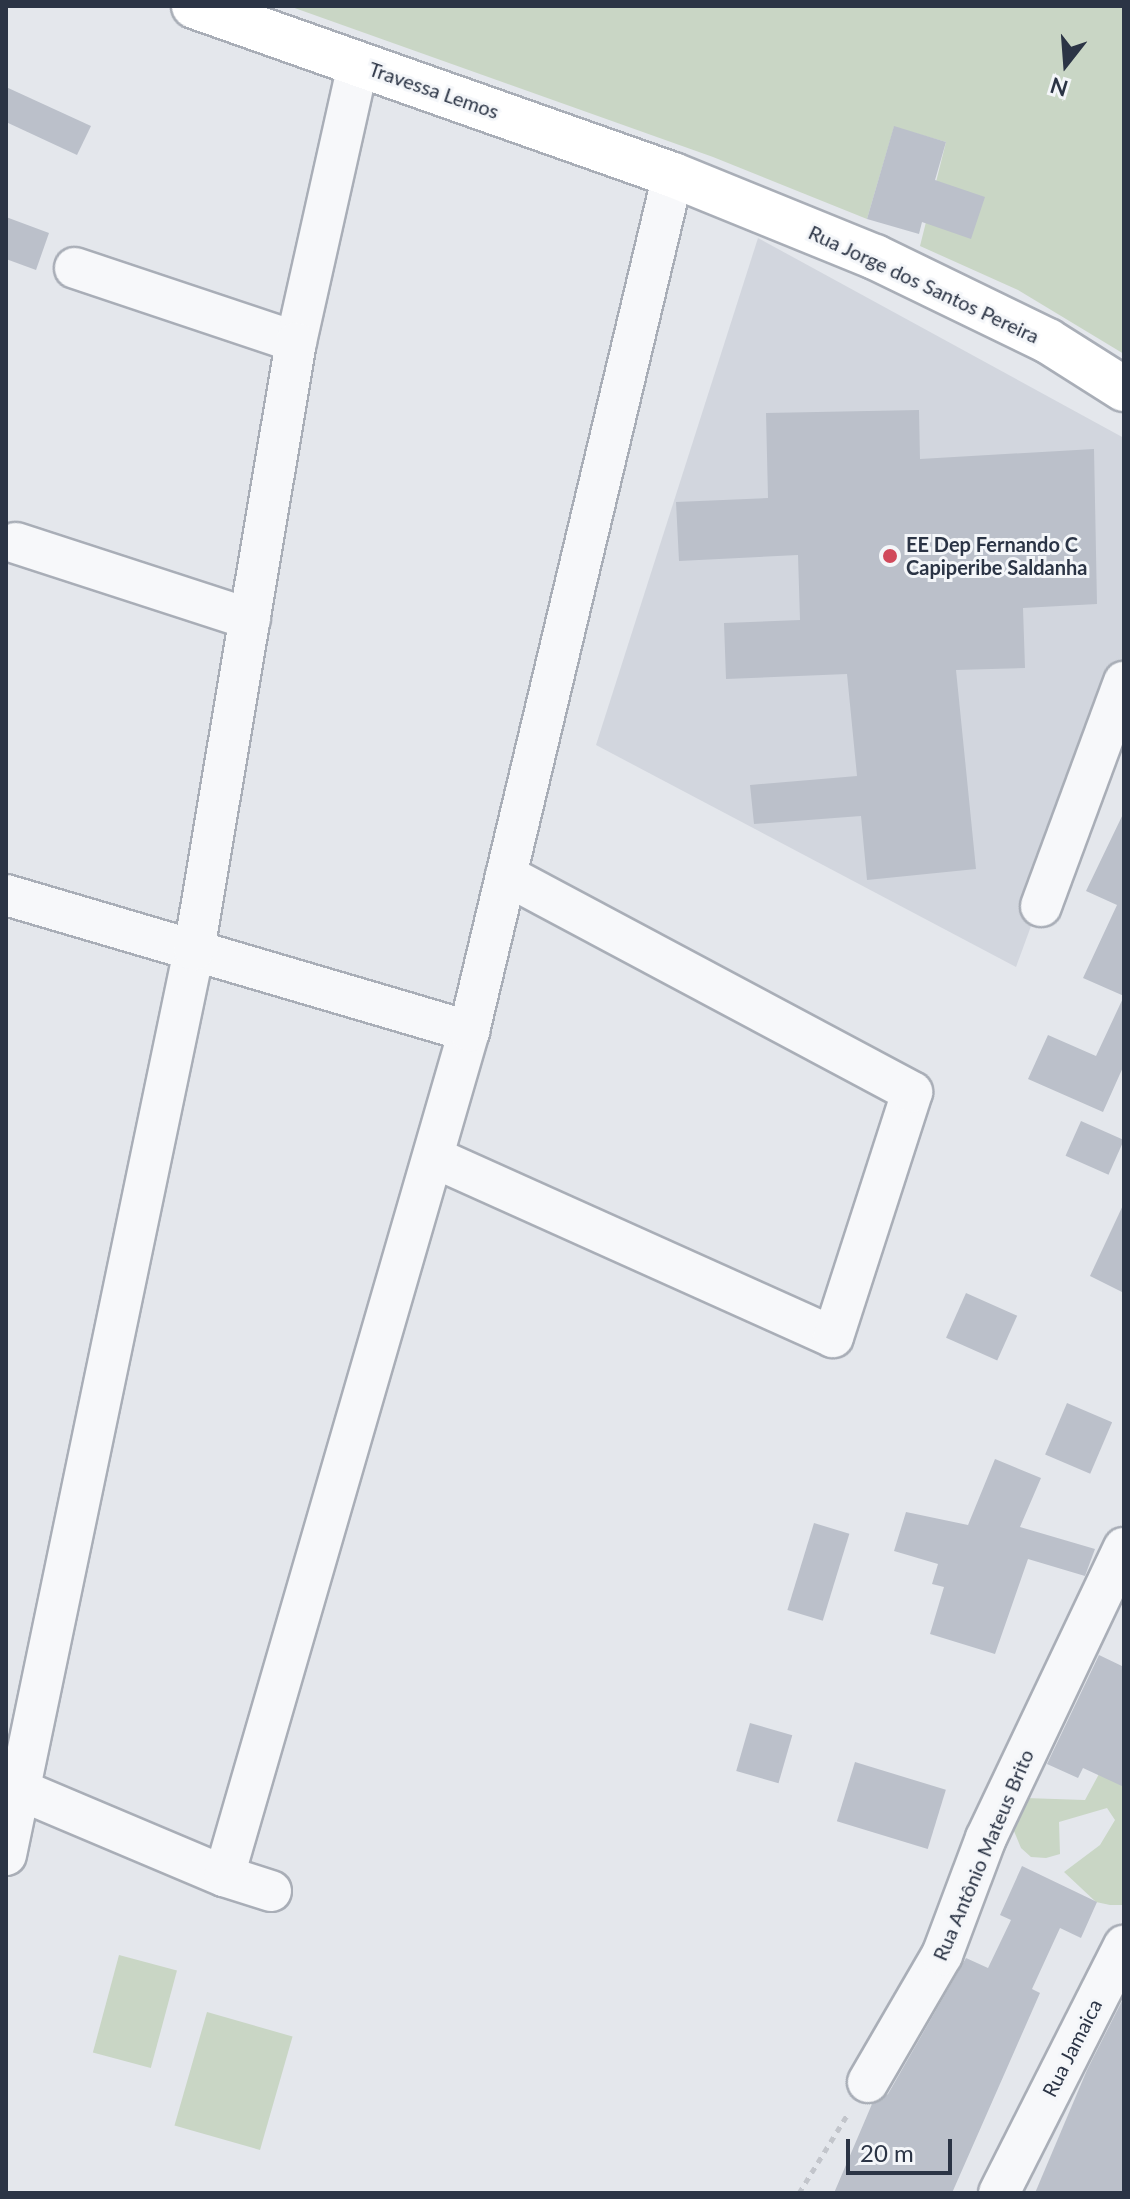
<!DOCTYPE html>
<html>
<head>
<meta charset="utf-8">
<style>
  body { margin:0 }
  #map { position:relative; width:1130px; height:2199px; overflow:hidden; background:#e4e7ec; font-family:Lato,sans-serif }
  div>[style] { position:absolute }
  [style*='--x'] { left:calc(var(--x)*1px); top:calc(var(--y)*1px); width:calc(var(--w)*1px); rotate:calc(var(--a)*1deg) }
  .built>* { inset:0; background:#d2d6de }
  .green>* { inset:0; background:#c9d6c5; transform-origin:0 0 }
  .building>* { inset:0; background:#bbc0ca; transform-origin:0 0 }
  .path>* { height:5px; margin-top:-2.5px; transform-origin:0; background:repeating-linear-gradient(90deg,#c2c5cb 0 6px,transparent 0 12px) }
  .roads { filter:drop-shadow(2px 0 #a9aeb7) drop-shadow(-2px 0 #a9aeb7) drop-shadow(0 2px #a9aeb7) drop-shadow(0 -2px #a9aeb7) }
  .street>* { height:40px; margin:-20px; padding:0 20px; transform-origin:20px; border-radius:20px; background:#f7f8fa }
  .secondary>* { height:44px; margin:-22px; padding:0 22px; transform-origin:22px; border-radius:22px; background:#fff }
  .dots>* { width:22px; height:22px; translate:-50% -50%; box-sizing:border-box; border:4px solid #f4f6f9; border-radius:50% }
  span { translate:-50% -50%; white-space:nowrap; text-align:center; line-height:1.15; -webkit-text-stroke:6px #f4f6f9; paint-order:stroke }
  .street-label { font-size:20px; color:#2b3445 }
  .poi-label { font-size:20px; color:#2b3445; font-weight:700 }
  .left { translate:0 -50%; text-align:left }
  .frame { position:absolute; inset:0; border:8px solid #2b3445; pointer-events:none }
  .north { position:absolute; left:1026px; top:24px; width:80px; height:80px; -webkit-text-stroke:6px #f4f6f9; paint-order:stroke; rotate:197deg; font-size:22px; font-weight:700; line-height:32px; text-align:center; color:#2b3445 }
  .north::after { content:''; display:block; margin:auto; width:28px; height:36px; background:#2b3445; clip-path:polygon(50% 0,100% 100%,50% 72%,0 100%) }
  .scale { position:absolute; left:846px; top:2139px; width:106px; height:36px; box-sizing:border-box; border:4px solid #2b3445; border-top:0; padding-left:10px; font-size:24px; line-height:28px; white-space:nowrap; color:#2b3445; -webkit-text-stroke:6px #f4f6f9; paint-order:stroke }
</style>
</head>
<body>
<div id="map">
  <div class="built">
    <div style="clip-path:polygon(758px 238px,1124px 438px,1124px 673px,1016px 967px,596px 745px)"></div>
  </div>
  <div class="green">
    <div style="clip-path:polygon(289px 6px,1124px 6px,1124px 354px,1018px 290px,920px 246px,946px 142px,894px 127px,867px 219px,713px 157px)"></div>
    <div style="clip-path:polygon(1124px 1772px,1124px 1905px,1110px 1905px,1096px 1902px,1064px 1872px,1100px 1845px,1115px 1820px,1107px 1808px,1059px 1822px,1060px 1854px,1046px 1858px,1031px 1857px,1021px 1848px,1004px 1807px,1025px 1798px,1085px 1800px,1099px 1774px)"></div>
    <div style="left:119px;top:1955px;width:60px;height:101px;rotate:15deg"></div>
    <div style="left:207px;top:2012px;width:89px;height:118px;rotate:16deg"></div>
  </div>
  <div class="building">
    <div style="clip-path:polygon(6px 87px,91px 126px,77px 155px,6px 122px)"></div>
    <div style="clip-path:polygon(894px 126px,946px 142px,935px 180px,985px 197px,971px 239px,922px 222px,919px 234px,867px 219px)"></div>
    <div style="clip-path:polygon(6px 217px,49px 233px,36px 270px,6px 259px)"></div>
    <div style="clip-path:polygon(919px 410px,920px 459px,1094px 449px,1097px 604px,1023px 608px,1025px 668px,956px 670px,976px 869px,867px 880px,861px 816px,754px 824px,750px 785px,857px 776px,847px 674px,726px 679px,724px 623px,800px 620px,798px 555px,679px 561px,676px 502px,768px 498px,766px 413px)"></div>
    <div style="clip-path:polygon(1124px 812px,1124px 1065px,1103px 1112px,1028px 1079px,1048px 1035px,1096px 1056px,1124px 996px,1083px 978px,1117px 905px,1086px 891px)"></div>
    <div style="left:1081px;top:1121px;width:47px;height:38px;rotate:24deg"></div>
    <div style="clip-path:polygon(1124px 1203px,1124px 1293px,1090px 1276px)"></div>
    <div style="left:966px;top:1293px;width:56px;height:49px;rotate:24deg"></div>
    <div style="left:1067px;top:1403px;width:49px;height:56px;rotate:23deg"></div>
    <div style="clip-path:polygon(995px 1459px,1041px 1478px,1020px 1527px,1095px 1549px,1085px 1576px,1028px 1559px,995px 1654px,930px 1634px,944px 1587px,932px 1584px,938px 1564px,894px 1551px,906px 1512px,968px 1525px)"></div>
    <div style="left:814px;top:1523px;width:37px;height:91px;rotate:17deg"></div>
    <div style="clip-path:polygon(1099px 1655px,1124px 1667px,1124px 1787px,1083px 1768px,1078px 1778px,1047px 1764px)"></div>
    <div style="left:750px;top:1723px;width:44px;height:50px;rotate:16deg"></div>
    <div style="left:855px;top:1762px;width:95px;height:62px;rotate:17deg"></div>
    <div style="clip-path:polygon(1022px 1866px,1097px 1902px,1081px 1938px,1060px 1928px,1032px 1989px,1040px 1993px,952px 2193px,834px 2193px,872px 2104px,888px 2094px,966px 1958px,988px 1968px,1011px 1920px,1000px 1915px)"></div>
    <div style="clip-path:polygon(1124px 1997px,1124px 2193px,1035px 2193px,1087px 2070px)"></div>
  </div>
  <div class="path">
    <div style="--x:799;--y:2193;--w:95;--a:-58.3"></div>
  </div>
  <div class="roads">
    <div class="street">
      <div style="--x:75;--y:268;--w:233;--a:18.5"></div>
      <div style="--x:296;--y:342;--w:285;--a:-77.4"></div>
      <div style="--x:16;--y:543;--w:246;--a:18"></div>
      <div style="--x:6;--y:895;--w:483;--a:16.4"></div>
      <div style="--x:1041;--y:906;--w:239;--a:-69.7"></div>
      <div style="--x:435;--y:1158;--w:436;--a:24.2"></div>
      <div style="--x:833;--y:1337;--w:257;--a:-72.1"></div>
      <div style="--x:912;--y:1092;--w:460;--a:-151.9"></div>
      <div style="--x:6;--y:1784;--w:237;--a:22.9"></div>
      <div style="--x:6;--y:1855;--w:924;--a:-78.26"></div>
      <div style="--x:194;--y:950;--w:616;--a:-80.48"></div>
      <div style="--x:271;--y:1891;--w:49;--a:-162.3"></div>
      <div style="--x:224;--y:1876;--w:880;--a:-73.83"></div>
      <div style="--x:469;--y:1031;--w:880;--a:-76.6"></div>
      <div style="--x:868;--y:2082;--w:147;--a:-59.8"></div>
      <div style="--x:942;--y:1955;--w:125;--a:-69.4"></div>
      <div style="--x:986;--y:1838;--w:321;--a:-64.6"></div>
      <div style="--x:999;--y:2193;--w:277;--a:-63.2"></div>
    </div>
    <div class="secondary">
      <div style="--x:194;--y:6;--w:508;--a:19.43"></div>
      <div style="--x:673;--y:175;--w:218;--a:22.1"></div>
      <div style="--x:875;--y:257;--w:192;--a:25.9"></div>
      <div style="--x:1048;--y:341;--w:90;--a:32.3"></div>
    </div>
  </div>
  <div class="dots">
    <div style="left:890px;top:556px;background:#d1495b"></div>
  </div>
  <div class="street-label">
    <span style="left:434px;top:90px;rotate:19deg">Travessa Lemos</span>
    <span style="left:924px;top:284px;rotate:25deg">Rua Jorge dos Santos Pereira</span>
    <span style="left:983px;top:1855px;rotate:-67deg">Rua Antônio Mateus Brito</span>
    <span style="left:1072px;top:2048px;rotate:-63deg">Rua Jamaica</span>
  </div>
  <div class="poi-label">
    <span class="left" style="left:906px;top:556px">EE Dep Fernando C<br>Capiperibe Saldanha</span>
  </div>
  <div class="frame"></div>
  <div class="north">N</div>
  <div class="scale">20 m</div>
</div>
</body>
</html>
